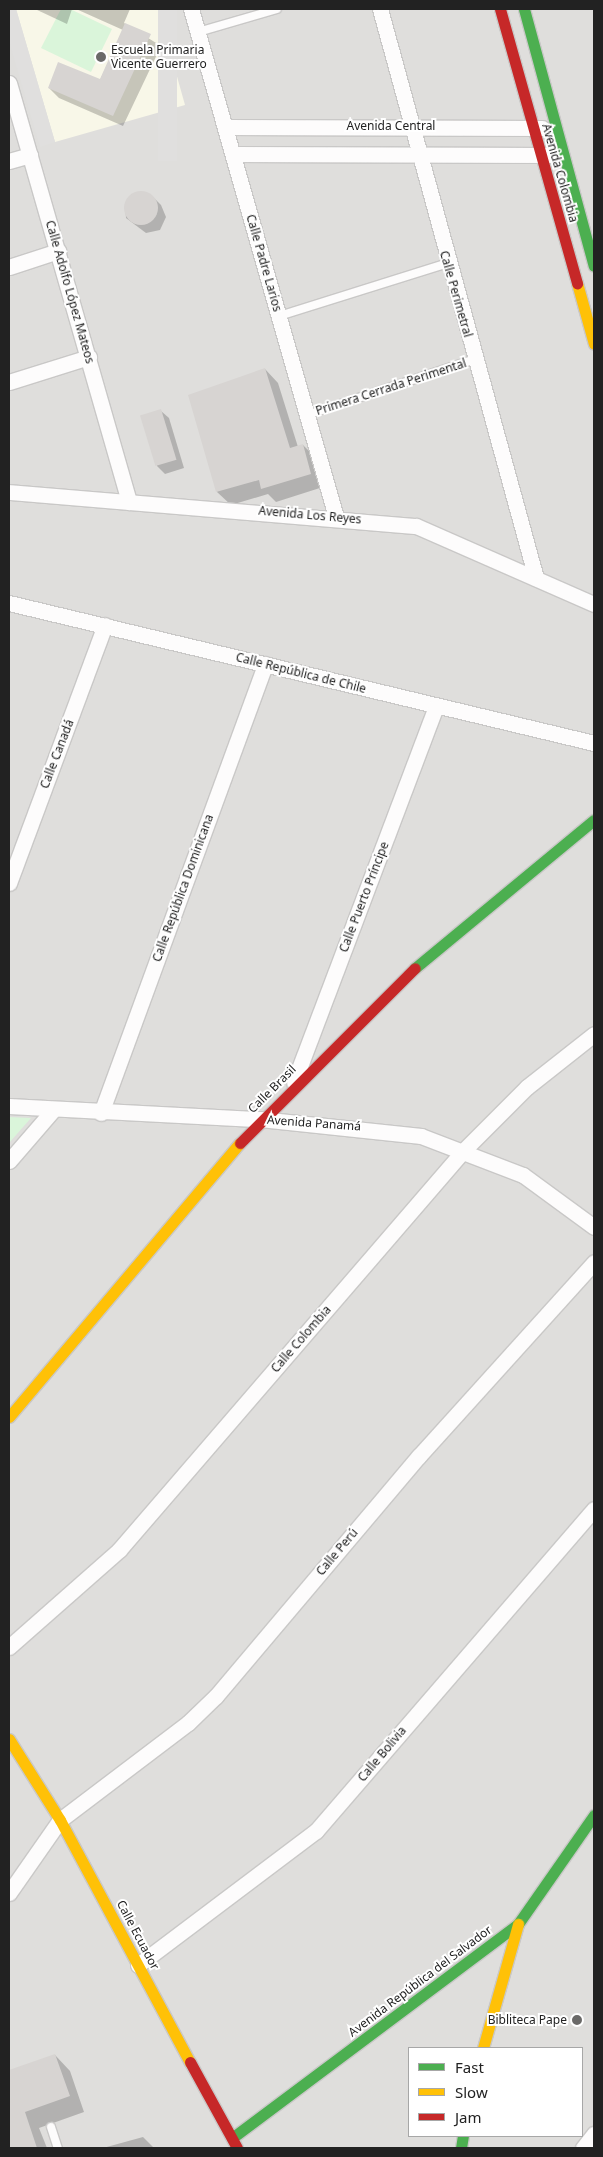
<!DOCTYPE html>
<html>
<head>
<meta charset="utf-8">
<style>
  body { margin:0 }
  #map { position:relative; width:603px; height:2157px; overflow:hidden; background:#f0eeeb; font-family:"Noto Sans",sans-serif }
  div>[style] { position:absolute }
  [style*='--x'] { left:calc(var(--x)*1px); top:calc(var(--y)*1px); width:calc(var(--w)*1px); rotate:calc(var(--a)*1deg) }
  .residential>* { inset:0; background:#dfdedc }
  .education>* { inset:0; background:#f8f7e8 }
  .park>* { inset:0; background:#daf5da }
  .parking>* { inset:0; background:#e0dfde; transform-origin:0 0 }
  .shadow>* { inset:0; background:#0003 }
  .building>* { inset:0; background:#d7d4d2; transform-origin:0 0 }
  .round { border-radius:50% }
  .roads { filter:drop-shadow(1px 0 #c9c8c7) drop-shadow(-1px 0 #c9c8c7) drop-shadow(0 1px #c9c8c7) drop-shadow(0 -1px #c9c8c7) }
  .lane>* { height:8px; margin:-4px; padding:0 4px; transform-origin:4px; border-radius:4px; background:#fdfcfc }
  .street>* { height:15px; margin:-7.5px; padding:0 7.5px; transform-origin:7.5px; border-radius:7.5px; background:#fdfcfc }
  .fast>* { height:11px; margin:-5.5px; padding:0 5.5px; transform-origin:5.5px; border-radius:5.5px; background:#4caf50 }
  .slow>* { height:11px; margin:-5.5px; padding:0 5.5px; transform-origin:5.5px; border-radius:5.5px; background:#ffc107 }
  .jam>* { height:11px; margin:-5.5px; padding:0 5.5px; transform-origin:5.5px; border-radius:5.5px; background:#c62828 }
  .dots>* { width:14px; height:14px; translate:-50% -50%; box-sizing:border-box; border:2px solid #fff; border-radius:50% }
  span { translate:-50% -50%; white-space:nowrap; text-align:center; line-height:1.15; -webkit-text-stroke:4px #fff; paint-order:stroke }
  .poi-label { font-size:12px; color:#222 }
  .left { translate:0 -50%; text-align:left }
  .right { translate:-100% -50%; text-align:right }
  .street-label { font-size:12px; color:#222 }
  .frame { position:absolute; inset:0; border:10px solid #222; pointer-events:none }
  .legend { position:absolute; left:408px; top:2047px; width:175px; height:90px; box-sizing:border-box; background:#fff; border:1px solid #a7a7a7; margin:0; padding:6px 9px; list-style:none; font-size:15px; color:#222 }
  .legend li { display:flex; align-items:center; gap:10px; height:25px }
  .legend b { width:25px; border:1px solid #a7a7a7 }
</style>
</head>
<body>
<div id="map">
  <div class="residential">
    <div style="clip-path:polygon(evenodd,9px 9px,594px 9px,594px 2148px,9px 2148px,9px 9px,409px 2048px,582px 2048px,582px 2136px,409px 2136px,409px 2048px)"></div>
  </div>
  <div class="education">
    <div style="clip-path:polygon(16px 9px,158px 9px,185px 105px,55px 142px)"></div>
  </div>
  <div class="park">
    <div style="clip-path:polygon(61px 9px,70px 9px,112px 29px,91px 72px,41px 48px)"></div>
    <div style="clip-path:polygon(9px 1117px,31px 1118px,9px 1143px)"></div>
  </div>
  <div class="parking">
    <div style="clip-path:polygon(9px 9px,16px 9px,55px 142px,40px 147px,9px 41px)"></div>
    <div style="left:158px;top:9px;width:19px;height:152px"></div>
  </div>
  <div class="shadow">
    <div style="clip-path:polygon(35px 9px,72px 9px,67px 24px)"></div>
    <div style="clip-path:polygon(76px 9px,130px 9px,124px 23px,161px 46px,123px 126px,59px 98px,49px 88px,100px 80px,123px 30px)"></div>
    <div style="clip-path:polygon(132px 194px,153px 197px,161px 205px,166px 217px,160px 230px,146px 233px,126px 218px,125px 204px)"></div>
    <div style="clip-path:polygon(265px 369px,278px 383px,298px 447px,303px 445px,317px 459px,323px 487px,276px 502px,268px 494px,231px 505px,217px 492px)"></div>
    <div style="clip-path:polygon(161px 411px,169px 418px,184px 468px,165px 474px,157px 466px)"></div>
    <div style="clip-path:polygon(55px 2055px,70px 2071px,84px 2112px,39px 2128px,47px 2148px,9px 2148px,9px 2071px)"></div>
    <div style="clip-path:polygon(143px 2137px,154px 2148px,103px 2148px)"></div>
  </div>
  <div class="building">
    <div style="clip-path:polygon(125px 23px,151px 34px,113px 116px,48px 88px,58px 62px,100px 79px)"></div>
    <div class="round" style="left:124px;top:191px;width:34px;height:34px"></div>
    <div style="clip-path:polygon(265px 368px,290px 448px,303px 444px,311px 474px,261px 489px,259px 480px,216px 492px,188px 395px)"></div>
    <div style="left:161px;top:409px;width:53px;height:22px;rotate:73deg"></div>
    <div style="clip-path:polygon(55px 2054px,70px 2096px,25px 2112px,37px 2148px,9px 2148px,9px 2070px)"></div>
  </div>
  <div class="roads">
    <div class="lane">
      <div style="--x:198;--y:32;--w:82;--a:-16.2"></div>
      <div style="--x:279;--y:316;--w:177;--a:-17.4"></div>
      <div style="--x:307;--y:415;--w:177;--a:-18.4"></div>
      <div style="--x:51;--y:2127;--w:22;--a:72"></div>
    </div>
    <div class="street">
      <div style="--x:191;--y:9;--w:528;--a:74.07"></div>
      <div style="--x:380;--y:9;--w:590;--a:74.67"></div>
      <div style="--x:9;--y:83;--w:436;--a:74"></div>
      <div style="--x:225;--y:127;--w:317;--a:0.2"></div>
      <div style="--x:233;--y:154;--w:316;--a:0.2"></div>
      <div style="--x:9;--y:161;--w:22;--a:-16"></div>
      <div style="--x:9;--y:267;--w:52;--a:-18.1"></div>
      <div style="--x:9;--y:382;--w:84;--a:-17.4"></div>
      <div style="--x:9;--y:492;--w:408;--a:4.8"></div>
      <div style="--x:416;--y:526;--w:194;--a:23.7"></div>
      <div style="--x:9;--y:603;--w:602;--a:13.46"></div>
      <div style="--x:9;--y:883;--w:275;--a:-69.6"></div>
      <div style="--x:294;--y:1082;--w:401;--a:-69.3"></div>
      <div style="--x:9;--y:1106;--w:251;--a:3"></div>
      <div style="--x:260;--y:1119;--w:162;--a:6"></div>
      <div style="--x:421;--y:1136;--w:109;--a:20.9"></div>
      <div style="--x:523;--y:1175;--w:88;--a:36.2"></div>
      <div style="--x:101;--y:1113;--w:478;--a:-69.9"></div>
      <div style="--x:9;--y:1161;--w:67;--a:-49.2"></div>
      <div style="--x:9;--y:1647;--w:147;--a:-41.4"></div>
      <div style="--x:119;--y:1550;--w:528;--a:-49.22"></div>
      <div style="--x:464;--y:1150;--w:89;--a:-45"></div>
      <div style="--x:527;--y:1087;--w:85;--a:-38.3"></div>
      <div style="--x:9;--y:1893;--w:89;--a:-55.1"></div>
      <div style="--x:60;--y:1820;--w:161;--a:-37.2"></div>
      <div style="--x:188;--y:1723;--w:39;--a:-44"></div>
      <div style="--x:216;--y:1696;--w:314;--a:-49.8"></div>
      <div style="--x:419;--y:1456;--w:261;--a:-47.9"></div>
      <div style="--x:138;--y:1965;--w:223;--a:-37"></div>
      <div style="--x:316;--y:1831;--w:425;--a:-49.2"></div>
      <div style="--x:583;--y:2148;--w:18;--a:-52"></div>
    </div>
    <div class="fast">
      <div style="--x:524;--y:9;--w:266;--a:74.8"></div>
      <div style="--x:415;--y:968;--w:232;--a:-39.6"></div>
      <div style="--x:232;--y:2138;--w:357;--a:-36.8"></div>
      <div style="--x:518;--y:1924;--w:133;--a:-55.1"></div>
      <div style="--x:461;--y:2148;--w:12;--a:-81"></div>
    </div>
    <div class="slow">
      <div style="--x:577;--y:283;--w:63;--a:74.4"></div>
      <div style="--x:9;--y:1417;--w:358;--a:-49.9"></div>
      <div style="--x:9;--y:1739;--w:96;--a:57.8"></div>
      <div style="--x:60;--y:1820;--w:275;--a:61.8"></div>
      <div style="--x:483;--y:2048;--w:129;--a:-74.2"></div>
    </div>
    <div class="jam">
      <div style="--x:500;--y:9;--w:285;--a:74.3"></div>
      <div style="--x:240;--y:1143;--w:247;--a:-45"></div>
      <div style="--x:190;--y:2062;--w:98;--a:61.3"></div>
    </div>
  </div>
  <div class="dots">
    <div style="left:101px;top:57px;background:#6a6968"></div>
    <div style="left:577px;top:2020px;background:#6a6968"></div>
  </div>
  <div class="poi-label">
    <span class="left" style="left:111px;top:57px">Escuela Primaria<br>Vicente Guerrero</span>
    <span class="right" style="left:567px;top:2020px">Bibliteca Pape</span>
  </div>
  <div class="street-label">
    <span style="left:391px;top:126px">Avenida Central</span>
    <span style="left:560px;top:173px;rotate:74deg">Avenida Colombia</span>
    <span style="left:264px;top:263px;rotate:74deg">Calle Padre Larios</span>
    <span style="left:70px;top:292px;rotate:74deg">Calle Adolfo López Mateos</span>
    <span style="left:456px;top:294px;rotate:74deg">Calle Perimetral</span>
    <span style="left:391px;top:387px;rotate:-18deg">Primera Cerrada Perimental</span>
    <span style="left:310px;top:515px;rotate:5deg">Avenida Los Reyes</span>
    <span style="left:301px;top:673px;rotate:14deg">Calle República de Chile</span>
    <span style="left:57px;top:754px;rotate:-69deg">Calle Canadá</span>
    <span style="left:183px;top:888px;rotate:-70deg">Calle República Dominicana</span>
    <span style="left:364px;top:897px;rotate:-69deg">Calle Puerto Príncipe</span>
    <span style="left:272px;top:1089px;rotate:-45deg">Calle Brasil</span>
    <span style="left:314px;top:1123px;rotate:4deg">Avenida Panamá</span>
    <span style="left:301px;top:1339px;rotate:-49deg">Calle Colombia</span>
    <span style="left:337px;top:1552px;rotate:-50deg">Calle Perú</span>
    <span style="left:382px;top:1754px;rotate:-50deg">Calle Bolivia</span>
    <span style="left:138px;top:1935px;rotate:62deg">Calle Ecuador</span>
    <span style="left:420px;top:1981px;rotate:-37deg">Avenida República del Salvador</span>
  </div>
  <div class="frame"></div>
  <ul class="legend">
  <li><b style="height:6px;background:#4caf50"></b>Fast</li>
  <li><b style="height:6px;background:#ffc107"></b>Slow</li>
  <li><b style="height:6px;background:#c62828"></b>Jam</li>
  </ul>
</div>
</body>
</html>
